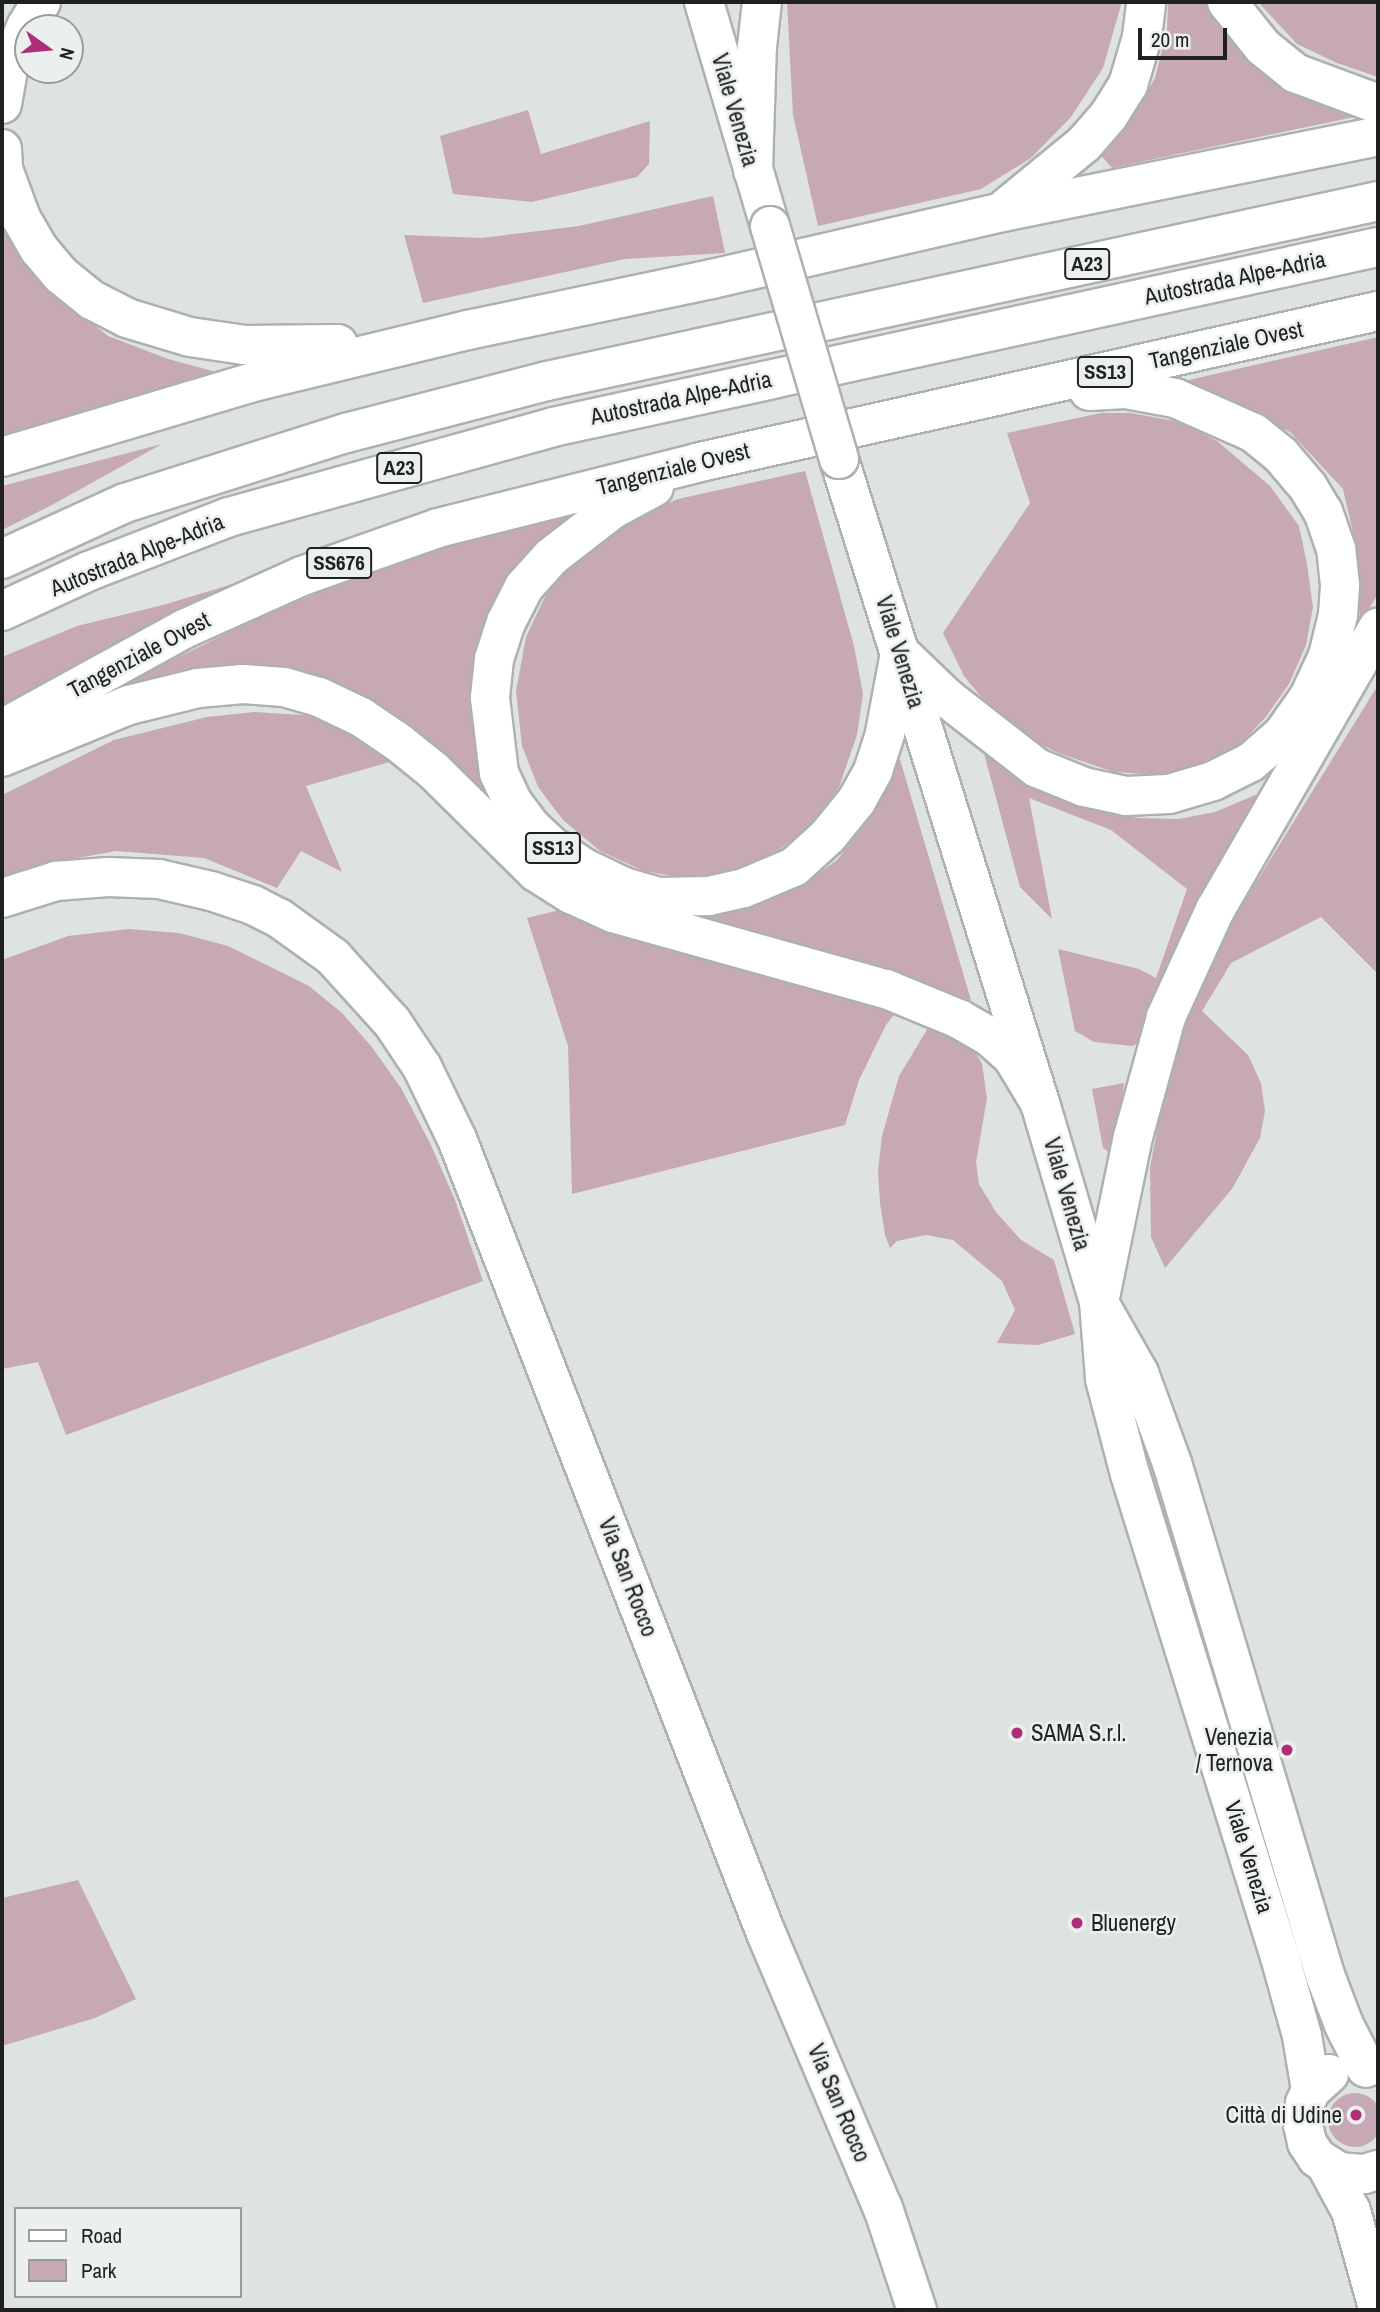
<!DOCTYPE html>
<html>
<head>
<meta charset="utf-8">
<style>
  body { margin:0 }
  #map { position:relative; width:1380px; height:2312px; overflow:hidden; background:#dee2e0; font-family:"Archivo Narrow",sans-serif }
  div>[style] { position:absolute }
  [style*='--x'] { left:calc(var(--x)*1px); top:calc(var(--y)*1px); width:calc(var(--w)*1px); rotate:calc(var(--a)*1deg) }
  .green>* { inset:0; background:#c6a9b5 }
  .round { border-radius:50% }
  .roads { filter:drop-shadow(2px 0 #adb1af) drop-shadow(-2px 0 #adb1af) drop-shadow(0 2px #adb1af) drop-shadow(0 -2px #adb1af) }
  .secondary>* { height:38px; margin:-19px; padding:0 19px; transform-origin:19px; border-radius:19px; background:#fff }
  .primary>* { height:38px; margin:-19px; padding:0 19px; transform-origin:19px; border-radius:19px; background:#fff }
  .highway>* { height:38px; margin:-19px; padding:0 19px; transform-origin:19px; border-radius:19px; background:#fff }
  .bridges { filter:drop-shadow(2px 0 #adb1af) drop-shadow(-2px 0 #adb1af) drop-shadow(0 2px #adb1af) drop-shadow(0 -2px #adb1af) }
  .primary-bridge>* { height:38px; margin:-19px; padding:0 19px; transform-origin:19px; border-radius:19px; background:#fff }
  .dots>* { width:19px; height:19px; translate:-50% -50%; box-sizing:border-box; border:4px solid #ebf0ee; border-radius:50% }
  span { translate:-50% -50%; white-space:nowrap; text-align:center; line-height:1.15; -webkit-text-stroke:5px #ebf0ee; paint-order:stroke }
  .shield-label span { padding:2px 5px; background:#ebf0ee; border:2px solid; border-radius:5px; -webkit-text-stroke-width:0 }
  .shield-label { font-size:21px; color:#1f2120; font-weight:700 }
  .street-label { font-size:23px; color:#1f2120 }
  .poi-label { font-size:23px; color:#1f2120 }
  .left { translate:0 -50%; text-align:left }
  .right { translate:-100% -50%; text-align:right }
  .frame { position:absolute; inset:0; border:4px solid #1f2120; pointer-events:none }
  .legend { position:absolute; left:14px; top:2207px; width:228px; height:91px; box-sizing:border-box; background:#ebf0ee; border:2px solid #999d9c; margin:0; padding:9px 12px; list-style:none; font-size:21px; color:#1f2120 }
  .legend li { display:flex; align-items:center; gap:14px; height:35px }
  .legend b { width:35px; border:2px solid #999d9c }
  .north { position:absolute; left:14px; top:14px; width:70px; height:70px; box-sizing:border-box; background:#ebf0ee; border:2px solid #999d9c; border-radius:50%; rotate:105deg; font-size:19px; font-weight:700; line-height:28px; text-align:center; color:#1f2120 }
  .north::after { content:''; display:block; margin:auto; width:24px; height:32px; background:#af2d79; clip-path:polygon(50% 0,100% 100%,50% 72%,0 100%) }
  .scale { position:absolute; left:1138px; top:28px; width:89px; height:32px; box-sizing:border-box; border:4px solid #1f2120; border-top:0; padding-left:9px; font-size:21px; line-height:24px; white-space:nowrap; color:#1f2120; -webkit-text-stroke:5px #ebf0ee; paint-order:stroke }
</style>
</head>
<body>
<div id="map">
  <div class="green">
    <div style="clip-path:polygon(787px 2px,1121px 2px,1121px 5px,1103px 68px,1071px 117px,1031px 158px,981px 189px,818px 226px,793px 115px)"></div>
    <div style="clip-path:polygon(1168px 2px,1208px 2px,1234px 35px,1316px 99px,1354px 117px,1112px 168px,1099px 153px,1135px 113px,1155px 78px,1167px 30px)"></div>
    <div style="clip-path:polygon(1258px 2px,1378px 2px,1378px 77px,1337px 63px,1297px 44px)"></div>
    <div style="clip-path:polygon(528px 110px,541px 154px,650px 121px,649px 164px,637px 177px,532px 202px,453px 194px,440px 136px)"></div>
    <div style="clip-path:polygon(713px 196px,725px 253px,625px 259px,423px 303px,404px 235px,482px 238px,579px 226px)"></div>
    <div style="clip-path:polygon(2px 225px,35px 278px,108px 336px,168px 359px,216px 372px,2px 441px)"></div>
    <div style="clip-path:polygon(1378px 337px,1378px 594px,1360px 623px,1358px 554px,1343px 489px,1290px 432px,1184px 381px)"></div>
    <div style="clip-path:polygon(1101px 413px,1131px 413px,1180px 422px,1217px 441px,1270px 486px,1299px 526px,1307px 564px,1313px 607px,1306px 645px,1289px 684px,1265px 718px,1238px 746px,1192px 767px,1160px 775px,1114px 772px,1058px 753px,1025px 736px,987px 704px,964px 676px,943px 633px,1030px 503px,1007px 433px)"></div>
    <div style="clip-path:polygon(162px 444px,50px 506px,2px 530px,2px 486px)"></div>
    <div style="clip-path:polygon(805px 471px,854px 646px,863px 694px,857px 735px,839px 787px,812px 824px,774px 854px,726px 873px,684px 878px,644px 871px,600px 851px,563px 820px,538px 787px,522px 746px,516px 691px,526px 637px,549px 588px,588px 548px,626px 521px,678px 499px)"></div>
    <div style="clip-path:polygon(585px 505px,552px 532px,498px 600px,513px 827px,456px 764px,420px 732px,384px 710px,257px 666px,178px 671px,97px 697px,260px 617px,356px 577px,446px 546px)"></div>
    <div style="clip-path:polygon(259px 576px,181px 615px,2px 706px,2px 657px,77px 626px,163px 605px)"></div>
    <div style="clip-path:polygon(1378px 685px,1378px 974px,1321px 917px,1231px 963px,1202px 1011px,1248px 1055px,1261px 1083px,1265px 1111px,1260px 1138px,1232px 1189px,1165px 1268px,1151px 1237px,1150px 1168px,1160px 1114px,1189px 1009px,1228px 928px)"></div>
    <div style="clip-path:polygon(254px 712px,303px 715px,343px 726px,400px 759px,306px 786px,342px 872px,301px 851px,277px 888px,204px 858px,116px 851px,39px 865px,2px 881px,2px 795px,114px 740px,207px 717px)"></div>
    <div style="clip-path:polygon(982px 746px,1053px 794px,1104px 812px,1138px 818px,1179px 819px,1215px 812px,1265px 791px,1141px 1042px,1132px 1046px,1094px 1042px,1075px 1031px,1058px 949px,1139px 969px,1156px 978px,1187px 889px,1111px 830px,1029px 798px,1052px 919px,1020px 887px)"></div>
    <div style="clip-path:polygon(899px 756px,971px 1000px,683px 915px,720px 913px,756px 906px,799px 888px,837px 860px,867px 822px)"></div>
    <div style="clip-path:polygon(564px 909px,898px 1009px,886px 1025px,859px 1080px,845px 1125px,572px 1194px,568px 1046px,527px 918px)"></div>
    <div style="clip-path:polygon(129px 929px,179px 933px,228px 946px,309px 986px,342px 1013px,371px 1046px,401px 1088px,430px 1143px,455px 1200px,483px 1281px,66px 1435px,38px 1362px,2px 1369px,2px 960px,68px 936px)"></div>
    <div style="clip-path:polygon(931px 1023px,975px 1051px,982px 1064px,987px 1098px,976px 1162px,979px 1184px,996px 1212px,1021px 1240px,1054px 1260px,1075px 1334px,1038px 1345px,997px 1343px,1015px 1310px,1002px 1281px,953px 1240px,926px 1235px,897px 1241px,890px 1248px,885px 1235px,880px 1203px,878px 1171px,882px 1136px,899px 1076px)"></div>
    <div style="clip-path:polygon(1124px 1083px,1116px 1145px,1109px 1152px,1103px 1148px,1092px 1089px)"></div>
    <div style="clip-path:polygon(78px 1880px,136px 1999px,95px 2018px,2px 2046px,2px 1898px)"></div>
    <div class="round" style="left:1328px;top:2093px;width:54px;height:54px"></div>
  </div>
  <div class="roads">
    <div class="secondary">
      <div style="--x:2;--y:898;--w:57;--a:-17.5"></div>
      <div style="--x:56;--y:881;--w:52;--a:-4.4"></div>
      <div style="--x:108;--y:877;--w:51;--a:2.2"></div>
      <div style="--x:159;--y:879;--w:53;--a:13"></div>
      <div style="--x:211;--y:891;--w:44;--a:18.4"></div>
      <div style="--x:253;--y:905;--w:29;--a:27"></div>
      <div style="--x:279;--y:918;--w:67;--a:35.8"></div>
      <div style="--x:333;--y:957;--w:88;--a:47.8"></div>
      <div style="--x:392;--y:1022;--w:54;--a:56.3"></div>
      <div style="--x:422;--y:1067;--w:80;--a:64.1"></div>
      <div style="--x:457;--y:1139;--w:852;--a:68.74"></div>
      <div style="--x:766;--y:1933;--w:299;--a:67"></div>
      <div style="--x:883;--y:2208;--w:108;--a:71.6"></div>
    </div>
    <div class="primary">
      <div style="--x:704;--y:2;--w:234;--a:73.6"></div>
      <div style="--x:839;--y:459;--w:675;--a:72.67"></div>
      <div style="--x:1040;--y:1103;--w:208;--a:73.5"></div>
      <div style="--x:1099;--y:1302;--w:77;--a:85.5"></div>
      <div style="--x:1105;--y:1379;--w:98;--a:75.3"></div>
      <div style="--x:1130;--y:1474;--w:506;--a:72.75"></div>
      <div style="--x:1280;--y:1957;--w:82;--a:74.4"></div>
      <div style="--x:1302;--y:2036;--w:55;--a:80.5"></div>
      <div style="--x:1103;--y:1310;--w:73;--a:60.3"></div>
      <div style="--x:1139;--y:1373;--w:96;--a:69.9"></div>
      <div style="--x:1172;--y:1463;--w:534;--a:73.36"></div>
      <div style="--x:1325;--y:1975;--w:53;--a:69.2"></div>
      <div style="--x:1344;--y:2025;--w:48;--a:62.9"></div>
      <div style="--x:1329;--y:2074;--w:24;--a:138"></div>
      <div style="--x:1311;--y:2090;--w:14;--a:115"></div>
      <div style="--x:1305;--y:2103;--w:22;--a:95"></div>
      <div style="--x:1303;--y:2125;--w:18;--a:77"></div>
      <div style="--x:1307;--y:2143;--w:18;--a:56"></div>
      <div style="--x:1317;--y:2158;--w:26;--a:32"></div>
      <div style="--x:1339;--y:2172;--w:25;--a:5"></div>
      <div style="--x:1364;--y:2174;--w:15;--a:-16"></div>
      <div style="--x:1326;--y:2165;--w:52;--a:61.5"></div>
      <div style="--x:1351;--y:2211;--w:101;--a:74.4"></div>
    </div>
    <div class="highway">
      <div style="--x:1227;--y:2;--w:58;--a:51.3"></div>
      <div style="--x:1263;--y:47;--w:41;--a:39.1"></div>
      <div style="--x:1295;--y:73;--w:89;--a:20.5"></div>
      <div style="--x:2;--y:104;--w:36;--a:-80"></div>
      <div style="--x:8;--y:69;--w:46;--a:-66.8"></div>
      <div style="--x:26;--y:27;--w:29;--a:-59"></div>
      <div style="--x:2;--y:149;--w:20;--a:87"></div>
      <div style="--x:3;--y:169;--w:52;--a:69.8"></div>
      <div style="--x:21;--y:218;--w:36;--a:60"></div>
      <div style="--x:39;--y:249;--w:34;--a:50"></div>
      <div style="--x:61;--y:275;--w:40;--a:39"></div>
      <div style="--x:92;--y:300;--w:39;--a:27"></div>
      <div style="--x:127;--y:318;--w:66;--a:16.8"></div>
      <div style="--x:190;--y:337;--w:56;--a:8.3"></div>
      <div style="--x:245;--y:345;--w:93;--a:-0.6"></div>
      <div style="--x:753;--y:171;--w:124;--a:-88.2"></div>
      <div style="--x:757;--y:47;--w:45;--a:-83.7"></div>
      <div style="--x:1006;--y:208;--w:101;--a:-39.4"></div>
      <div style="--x:1084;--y:144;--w:38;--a:-49"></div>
      <div style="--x:1109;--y:115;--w:36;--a:-58"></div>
      <div style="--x:1128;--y:85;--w:50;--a:-73.7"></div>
      <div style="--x:1142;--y:37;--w:35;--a:-83"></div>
      <div style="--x:2;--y:457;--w:266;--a:-16.6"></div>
      <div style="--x:257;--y:381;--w:217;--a:-13.6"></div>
      <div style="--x:468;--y:330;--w:249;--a:-11.8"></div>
      <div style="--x:712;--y:279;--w:298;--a:-13"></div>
      <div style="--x:1002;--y:212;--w:384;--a:-11.4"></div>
      <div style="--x:654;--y:487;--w:47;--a:151.8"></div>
      <div style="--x:613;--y:509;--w:78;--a:142.3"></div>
      <div style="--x:551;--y:557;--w:40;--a:132"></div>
      <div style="--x:524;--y:587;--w:39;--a:117"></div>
      <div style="--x:506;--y:622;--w:39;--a:108"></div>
      <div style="--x:494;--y:659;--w:39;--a:96"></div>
      <div style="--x:490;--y:698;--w:76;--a:83.2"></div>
      <div style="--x:499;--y:773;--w:33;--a:65"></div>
      <div style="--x:513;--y:803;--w:30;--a:53"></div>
      <div style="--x:531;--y:827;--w:26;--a:43"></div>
      <div style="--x:550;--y:845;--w:41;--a:34.1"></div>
      <div style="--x:584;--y:868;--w:44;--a:25.4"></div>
      <div style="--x:624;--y:887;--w:37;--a:16"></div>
      <div style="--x:660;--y:897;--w:49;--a:-1.2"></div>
      <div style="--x:709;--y:896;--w:36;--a:-13"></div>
      <div style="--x:744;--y:888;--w:54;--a:-22.8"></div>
      <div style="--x:794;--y:867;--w:46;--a:-42.4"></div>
      <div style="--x:828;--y:836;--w:46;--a:-51.1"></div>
      <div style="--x:857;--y:800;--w:33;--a:-61"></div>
      <div style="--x:873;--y:771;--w:40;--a:-72"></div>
      <div style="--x:885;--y:733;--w:81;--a:-79.4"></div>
      <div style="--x:2;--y:559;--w:135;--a:-24.5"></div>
      <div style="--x:125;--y:503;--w:232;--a:-17.6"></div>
      <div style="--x:346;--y:433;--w:208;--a:-14.5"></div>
      <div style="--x:547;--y:381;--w:850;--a:-12.22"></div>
      <div style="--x:2;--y:611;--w:96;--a:-24.7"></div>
      <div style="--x:89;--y:571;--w:150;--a:-21.1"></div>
      <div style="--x:229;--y:517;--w:336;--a:-15.5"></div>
      <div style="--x:553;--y:427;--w:844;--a:-12.31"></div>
      <div style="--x:900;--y:653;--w:65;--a:43.8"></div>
      <div style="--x:947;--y:698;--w:114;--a:37.9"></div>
      <div style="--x:1037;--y:768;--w:51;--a:22"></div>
      <div style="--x:1084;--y:787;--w:43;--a:12.1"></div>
      <div style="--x:1126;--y:796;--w:43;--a:-2.7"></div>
      <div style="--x:1169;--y:794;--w:46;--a:-16.5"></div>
      <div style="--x:1213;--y:781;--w:42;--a:-26.6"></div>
      <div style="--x:1251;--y:762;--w:43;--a:-41.2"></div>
      <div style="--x:1283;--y:734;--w:45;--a:-54.9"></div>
      <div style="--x:1309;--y:697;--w:45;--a:-65.1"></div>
      <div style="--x:1328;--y:656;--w:42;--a:-76.3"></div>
      <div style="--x:1338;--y:615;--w:30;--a:-86"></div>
      <div style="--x:1340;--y:585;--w:36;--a:-96"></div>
      <div style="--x:1336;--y:549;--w:39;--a:-109"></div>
      <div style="--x:1323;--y:512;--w:29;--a:-121"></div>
      <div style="--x:1308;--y:487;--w:42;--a:-130.2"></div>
      <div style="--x:1281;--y:455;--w:35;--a:-141"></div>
      <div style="--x:1254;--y:433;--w:86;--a:-156.1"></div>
      <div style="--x:1175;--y:398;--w:50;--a:-169.6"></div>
      <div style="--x:1126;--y:389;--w:37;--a:177"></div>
      <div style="--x:2;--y:729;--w:208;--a:-28.8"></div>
      <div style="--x:184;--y:629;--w:129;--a:-24.2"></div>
      <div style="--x:302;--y:576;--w:144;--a:-19.4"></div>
      <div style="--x:438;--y:528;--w:270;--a:-14.1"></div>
      <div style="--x:700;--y:462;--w:695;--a:-12.56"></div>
      <div style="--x:2;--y:757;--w:137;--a:-22.3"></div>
      <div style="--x:129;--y:705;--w:71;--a:-13.8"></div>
      <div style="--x:198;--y:688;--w:45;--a:-5.1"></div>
      <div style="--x:243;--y:684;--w:41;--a:4.2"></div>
      <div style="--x:284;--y:687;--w:36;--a:16"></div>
      <div style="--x:319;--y:697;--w:47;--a:25.5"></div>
      <div style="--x:361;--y:717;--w:45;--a:34"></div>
      <div style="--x:398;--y:742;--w:45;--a:38.7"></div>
      <div style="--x:433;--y:770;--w:145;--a:44.7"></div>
      <div style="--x:536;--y:872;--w:41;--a:32.2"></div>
      <div style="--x:571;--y:894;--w:46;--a:24.3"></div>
      <div style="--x:613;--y:913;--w:283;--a:15.6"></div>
      <div style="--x:886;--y:989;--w:79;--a:22.3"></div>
      <div style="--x:959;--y:1019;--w:36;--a:30"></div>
      <div style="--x:990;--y:1037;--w:31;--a:42"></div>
      <div style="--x:1013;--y:1058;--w:52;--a:59"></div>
      <div style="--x:1099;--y:1302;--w:168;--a:-78.4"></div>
      <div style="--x:1133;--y:1137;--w:124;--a:-74.6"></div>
      <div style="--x:1166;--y:1017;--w:118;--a:-65.4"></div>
      <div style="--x:1215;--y:910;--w:326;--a:-60"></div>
    </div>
  </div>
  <div class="bridges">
    <div class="primary-bridge">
      <div style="--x:770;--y:226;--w:243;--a:73.5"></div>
    </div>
  </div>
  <div class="dots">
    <div style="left:1017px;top:1733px;background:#af2d79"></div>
    <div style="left:1287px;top:1750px;background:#af2d79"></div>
    <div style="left:1077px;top:1923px;background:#af2d79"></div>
    <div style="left:1356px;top:2115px;background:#af2d79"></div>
  </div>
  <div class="shield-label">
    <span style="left:1087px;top:264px">A23</span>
    <span style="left:1105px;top:372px">SS13</span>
    <span style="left:399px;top:468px">A23</span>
    <span style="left:339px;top:563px">SS676</span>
    <span style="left:553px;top:848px">SS13</span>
  </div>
  <div class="street-label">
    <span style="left:735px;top:110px;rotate:74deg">Viale Venezia</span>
    <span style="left:1235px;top:278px;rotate:-12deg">Autostrada Alpe-Adria</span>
    <span style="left:1226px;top:345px;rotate:-12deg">Tangenziale Ovest</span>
    <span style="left:681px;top:398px;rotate:-12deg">Autostrada Alpe-Adria</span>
    <span style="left:673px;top:469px;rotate:-14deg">Tangenziale Ovest</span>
    <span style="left:137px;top:555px;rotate:-22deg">Autostrada Alpe-Adria</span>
    <span style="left:900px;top:652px;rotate:73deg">Viale Venezia</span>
    <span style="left:139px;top:655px;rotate:-28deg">Tangenziale Ovest</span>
    <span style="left:1067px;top:1194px;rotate:74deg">Viale Venezia</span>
    <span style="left:628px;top:1577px;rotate:69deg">Via San Rocco</span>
    <span style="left:1249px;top:1857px;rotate:73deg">Viale Venezia</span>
    <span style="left:839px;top:2103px;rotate:67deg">Via San Rocco</span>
  </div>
  <div class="poi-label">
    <span class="left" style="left:1031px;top:1733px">SAMA S.r.l.</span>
    <span class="right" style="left:1273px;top:1750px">Venezia<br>/ Ternova</span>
    <span class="left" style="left:1091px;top:1923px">Bluenergy</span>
    <span class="right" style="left:1342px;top:2115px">Città di Udine</span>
  </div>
  <div class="frame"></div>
  <ul class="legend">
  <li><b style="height:9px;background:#fff"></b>Road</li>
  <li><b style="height:19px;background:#c6a9b5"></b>Park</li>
  </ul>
  <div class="north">N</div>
  <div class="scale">20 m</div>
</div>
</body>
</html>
